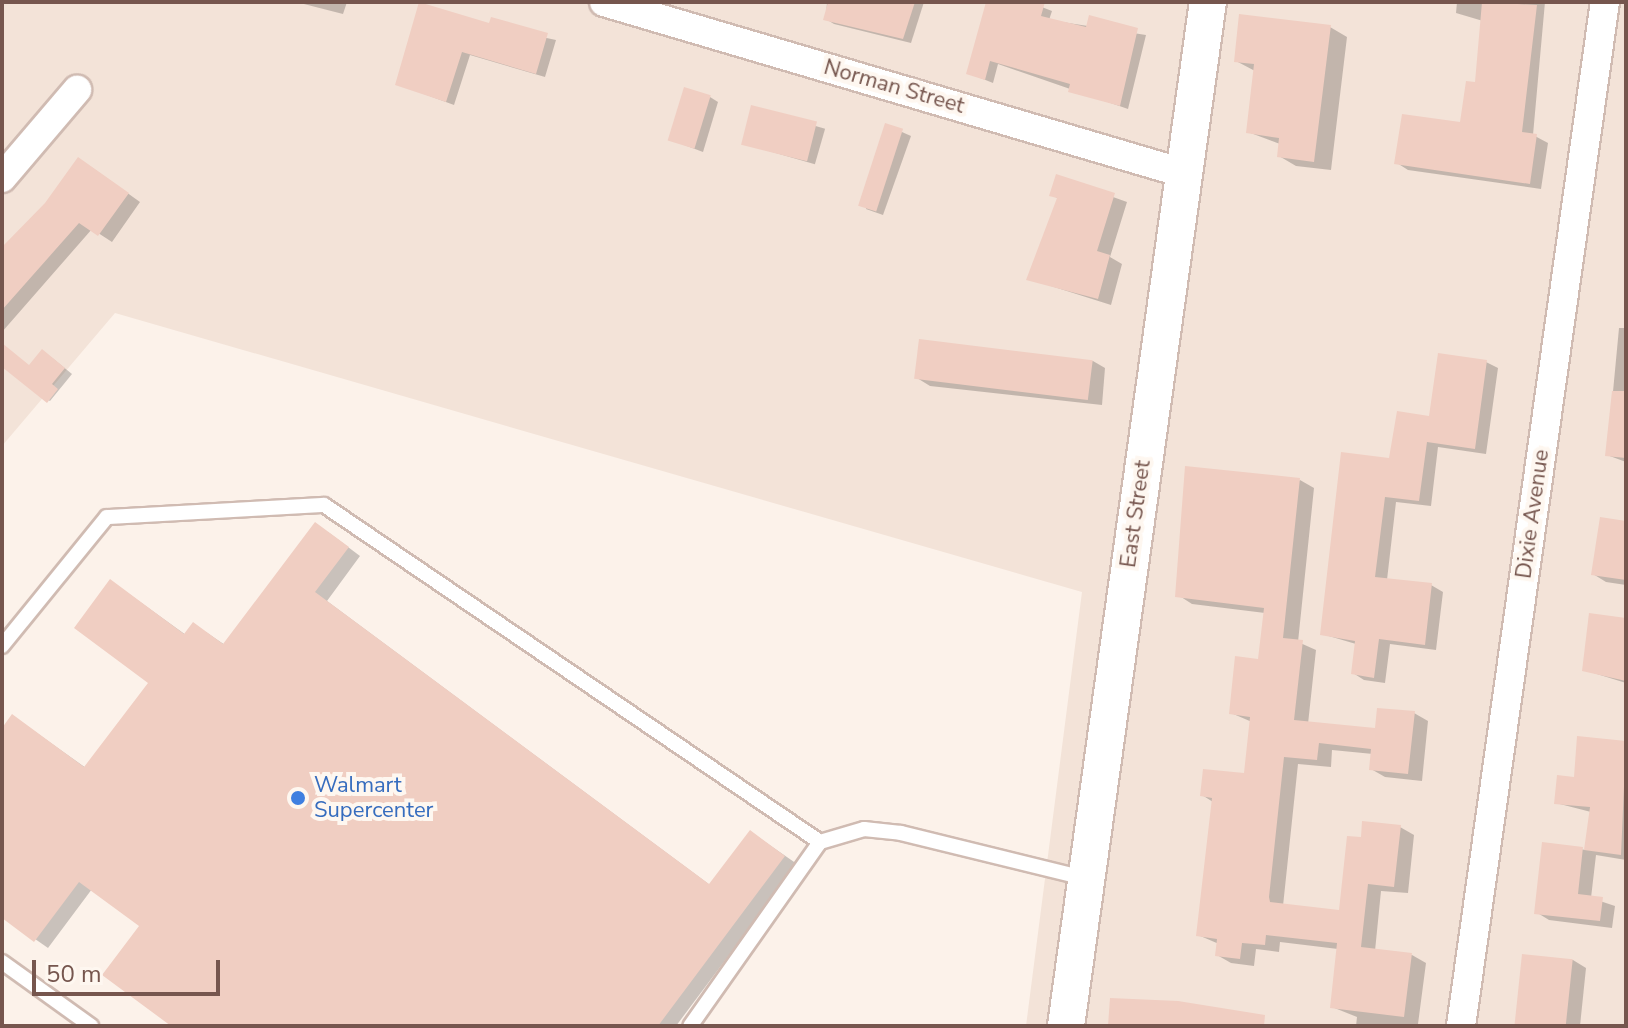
<!DOCTYPE html>
<html>
<head>
<meta charset="utf-8">
<style>
  body { margin:0 }
  #map { position:relative; width:1628px; height:1028px; overflow:hidden; background:#fcf2ea; font-family:"Nunito Sans",sans-serif }
  div>[style] { position:absolute }
  [style*='--x'] { left:calc(var(--x)*1px); top:calc(var(--y)*1px); width:calc(var(--w)*1px); rotate:calc(var(--a)*1deg) }
  .residential>* { inset:0; background:#f3e3d8 }
  .shadow>* { inset:0; background:#0003; transform-origin:0 0 }
  .building>* { inset:0; background:#f0cec2; transform-origin:0 0 }
  .roads { filter:drop-shadow(2px 0 #d0bbb2) drop-shadow(-2px 0 #d0bbb2) drop-shadow(0 2px #d0bbb2) drop-shadow(0 -2px #d0bbb2) }
  .service>* { height:14px; margin:-7px; padding:0 7px; transform-origin:7px; border-radius:7px; background:#fff }
  .minor>* { height:28px; margin:-14px; padding:0 14px; transform-origin:14px; border-radius:14px; background:#fff }
  .tertiary>* { height:36px; margin:-18px; padding:0 18px; transform-origin:18px; border-radius:18px; background:#fff }
  .dots>* { width:22px; height:22px; translate:-50% -50%; box-sizing:border-box; border:4px solid #fef7f0; border-radius:50% }
  span { translate:-50% -50%; white-space:nowrap; text-align:center; line-height:1.15; -webkit-text-stroke:8px #fef7f0; paint-order:stroke }
  .street-label { font-size:22px; color:#76564e }
  .shop-label { font-size:22px; color:#366cbe }
  .left { translate:0 -50%; text-align:left }
  .frame { position:absolute; inset:0; border:4px solid #76564e; pointer-events:none }
  .scale { position:absolute; left:32px; top:960px; width:188px; height:36px; box-sizing:border-box; border:4px solid #76564e; border-top:0; padding-left:10px; font-size:24px; line-height:28px; white-space:nowrap; color:#76564e; -webkit-text-stroke:6px #fef7f0; paint-order:stroke }
</style>
</head>
<body>
<div id="map">
  <div class="residential">
    <div style="clip-path:polygon(2px 2px,1626px 2px,1626px 1026px,1026px 1026px,1082px 592px,115px 313px,2px 446px)"></div>
  </div>
  <div class="shadow">
    <div style="clip-path:polygon(296px 2px,347px 2px,343px 14px)"></div>
    <div style="clip-path:polygon(827px 2px,924px 2px,911px 43px,834px 24px,826px 19px)"></div>
    <div style="clip-path:polygon(988px 2px,1029px 2px,1052px 11px,1049px 20px,1146px 35px,1128px 109px,998px 64px,993px 83px,968px 73px)"></div>
    <div style="clip-path:polygon(1457px 2px,1545px 2px,1533px 135px,1548px 143px,1541px 189px,1408px 170px,1397px 163px,1461px 125px,1477px 84px,1483px 21px,1456px 13px)"></div>
    <div style="clip-path:polygon(491px 26px,556px 40px,545px 77px,470px 55px,454px 105px,397px 84px)"></div>
    <div style="clip-path:polygon(1330px 27px,1347px 37px,1331px 170px,1296px 166px,1279px 156px,1280px 144px,1248px 132px,1255px 71px,1236px 61px)"></div>
    <div style="clip-path:polygon(710px 97px,718px 102px,703px 152px,671px 140px)"></div>
    <div style="left:753px;top:108px;width:75px;height:37px;rotate:16deg"></div>
    <div style="clip-path:polygon(886px 125px,911px 136px,883px 215px,866px 209px)"></div>
    <div style="clip-path:polygon(91px 167px,140px 202px,112px 242px,92px 229px,2px 332px,2px 250px)"></div>
    <div style="clip-path:polygon(1057px 177px,1127px 202px,1110px 257px,1122px 264px,1111px 305px,1029px 279px,1059px 199px,1052px 195px)"></div>
    <div style="clip-path:polygon(1626px 310px,1626px 462px,1607px 455px,1619px 328px,1624px 328px)"></div>
    <div style="clip-path:polygon(51px 357px,72px 374px,50px 401px,42px 396px)"></div>
    <div style="clip-path:polygon(1093px 361px,1105px 368px,1102px 405px,930px 386px,917px 378px)"></div>
    <div style="clip-path:polygon(1486px 362px,1498px 368px,1486px 454px,1438px 447px,1431px 506px,1396px 502px,1387px 580px,1431px 585px,1443px 592px,1436px 650px,1390px 644px,1385px 683px,1364px 680px,1353px 673px,1356px 644px,1322px 634px,1391px 460px)"></div>
    <div style="clip-path:polygon(1300px 480px,1314px 488px,1298px 642px,1316px 650px,1308px 724px,1377px 731px,1414px 713px,1428px 721px,1422px 781px,1385px 777px,1371px 769px,1373px 754px,1332px 750px,1331px 767px,1298px 764px,1283px 906px,1341px 913px,1362px 840px,1400px 827px,1414px 835px,1408px 893px,1381px 891px,1375px 951px,1412px 955px,1426px 963px,1418px 1024px,1407px 1026px,1356px 1026px,1357px 1017px,1332px 1007px,1338px 949px,1280px 942px,1279px 952px,1256px 949px,1254px 966px,1231px 963px,1217px 955px,1219px 944px,1198px 935px,1213px 802px,1202px 795px,1246px 775px,1252px 722px,1231px 713px,1260px 661px,1265px 613px,1192px 604px,1178px 595px)"></div>
    <div style="clip-path:polygon(1626px 523px,1626px 585px,1606px 582px,1593px 574px)"></div>
    <div style="clip-path:polygon(328px 532px,360px 556px,327px 601px,710px 885px,751px 832px,797px 864px,676px 1026px,175px 1026px,141px 926px,92px 889px,48px 948px,2px 916px,2px 731px,13px 716px,86px 768px,151px 683px,111px 581px,186px 635px,206px 632px,225px 645px)"></div>
    <div style="clip-path:polygon(1626px 620px,1626px 683px,1584px 670px)"></div>
    <div style="clip-path:polygon(1579px 738px,1626px 743px,1626px 860px,1596px 855px,1591px 898px,1615px 906px,1612px 928px,1549px 920px,1536px 912px,1544px 844px,1586px 850px,1591px 812px,1556px 803px,1576px 779px)"></div>
    <div style="clip-path:polygon(1524px 957px,1573px 960px,1586px 968px,1580px 1026px,1518px 1026px)"></div>
  </div>
  <div class="building">
    <div style="clip-path:polygon(419px 2px,489px 23px,491px 17px,548px 33px,536px 74px,462px 52px,446px 102px,395px 85px)"></div>
    <div style="clip-path:polygon(828px 2px,915px 2px,903px 39px,823px 20px)"></div>
    <div style="clip-path:polygon(986px 2px,1045px 2px,1041px 16px,1086px 27px,1089px 15px,1138px 28px,1120px 106px,1068px 92px,1070px 84px,990px 61px,985px 80px,966px 74px)"></div>
    <div style="clip-path:polygon(1482px 2px,1537px 5px,1522px 132px,1537px 134px,1530px 184px,1394px 164px,1402px 114px,1460px 122px,1466px 81px,1475px 82px)"></div>
    <div style="clip-path:polygon(1239px 14px,1331px 25px,1314px 162px,1277px 157px,1279px 138px,1246px 133px,1254px 64px,1234px 62px)"></div>
    <div style="left:684px;top:87px;width:28px;height:56px;rotate:17deg"></div>
    <div style="left:751px;top:105px;width:68px;height:41px;rotate:14deg"></div>
    <div style="left:885px;top:123px;width:19px;height:87px;rotate:18deg"></div>
    <div style="clip-path:polygon(78px 157px,129px 193px,98px 236px,79px 223px,2px 310px,2px 247px,45px 203px)"></div>
    <div style="clip-path:polygon(1056px 174px,1115px 193px,1097px 251px,1110px 255px,1098px 299px,1026px 280px,1057px 198px,1049px 196px)"></div>
    <div style="left:919px;top:339px;width:175px;height:40px;rotate:7deg"></div>
    <div style="clip-path:polygon(2px 343px,29px 365px,42px 349px,65px 368px,52px 384px,58px 389px,47px 403px,2px 367px)"></div>
    <div style="clip-path:polygon(1438px 353px,1487px 360px,1475px 449px,1427px 442px,1419px 501px,1385px 497px,1375px 577px,1432px 583px,1425px 645px,1379px 639px,1374px 678px,1351px 674px,1355px 641px,1320px 635px,1341px 452px,1389px 458px,1397px 411px,1429px 416px)"></div>
    <div style="clip-path:polygon(1612px 391px,1626px 391px,1626px 458px,1605px 456px)"></div>
    <div style="clip-path:polygon(1185px 466px,1300px 478px,1283px 638px,1303px 640px,1294px 720px,1375px 728px,1377px 708px,1415px 711px,1408px 774px,1369px 770px,1371px 749px,1319px 743px,1317px 760px,1284px 757px,1269px 897px,1270px 902px,1339px 910px,1347px 836px,1361px 837px,1362px 821px,1401px 825px,1394px 887px,1368px 884px,1361px 947px,1412px 953px,1404px 1017px,1330px 1008px,1337px 943px,1266px 935px,1265px 945px,1242px 943px,1240px 959px,1215px 956px,1217px 939px,1196px 936px,1212px 798px,1200px 796px,1203px 769px,1244px 773px,1250px 717px,1229px 714px,1235px 656px,1258px 659px,1264px 608px,1175px 597px)"></div>
    <div style="clip-path:polygon(1600px 517px,1626px 521px,1626px 580px,1591px 575px)"></div>
    <div style="clip-path:polygon(315px 522px,349px 547px,315px 592px,709px 884px,750px 830px,785px 856px,658px 1026px,171px 1026px,102px 975px,139px 926px,79px 882px,34px 942px,2px 918px,2px 728px,12px 714px,84px 767px,148px 683px,74px 628px,110px 579px,184px 634px,193px 622px,223px 644px)"></div>
    <div style="clip-path:polygon(1589px 613px,1626px 618px,1626px 681px,1582px 671px)"></div>
    <div style="clip-path:polygon(1577px 736px,1626px 741px,1621px 855px,1584px 850px,1590px 807px,1554px 804px,1557px 775px,1574px 777px)"></div>
    <div style="clip-path:polygon(1542px 842px,1583px 847px,1578px 894px,1603px 897px,1600px 921px,1534px 914px)"></div>
    <div style="left:1522px;top:954px;width:51px;height:72px;rotate:6deg"></div>
    <div style="clip-path:polygon(1110px 998px,1178px 1001px,1265px 1015px,1264px 1026px,1108px 1026px)"></div>
  </div>
  <div class="roads">
    <div class="service">
      <div style="--x:2;--y:646;--w:166;--a:-50.9"></div>
      <div style="--x:107;--y:517;--w:217;--a:-3.2"></div>
      <div style="--x:324;--y:505;--w:600;--a:34.19"></div>
      <div style="--x:820;--y:842;--w:225;--a:125.2"></div>
      <div style="--x:820;--y:842;--w:46;--a:-16.5"></div>
      <div style="--x:864;--y:829;--w:37;--a:6"></div>
      <div style="--x:901;--y:833;--w:188;--a:13.8"></div>
      <div style="--x:2;--y:962;--w:110;--a:35.7"></div>
    </div>
    <div class="minor">
      <div style="--x:604;--y:2;--w:604;--a:16.45"></div>
      <div style="--x:2;--y:178;--w:116;--a:-49.6"></div>
      <div style="--x:1461;--y:1026;--w:1034;--a:-82"></div>
    </div>
    <div class="tertiary">
      <div style="--x:1066;--y:1026;--w:1034;--a:-82.11"></div>
    </div>
  </div>
  <div class="dots">
    <div style="left:298px;top:798px;background:#3f7fe0"></div>
  </div>
  <div class="street-label">
    <span style="left:894px;top:87px;rotate:16deg">Norman Street</span>
    <span style="left:1136px;top:514px;rotate:-82deg">East Street</span>
    <span style="left:1533px;top:514px;rotate:-82deg">Dixie Avenue</span>
  </div>
  <div class="shop-label">
    <span class="left" style="left:314px;top:798px">Walmart<br>Supercenter</span>
  </div>
  <div class="frame"></div>
  <div class="scale">50 m</div>
</div>
</body>
</html>
